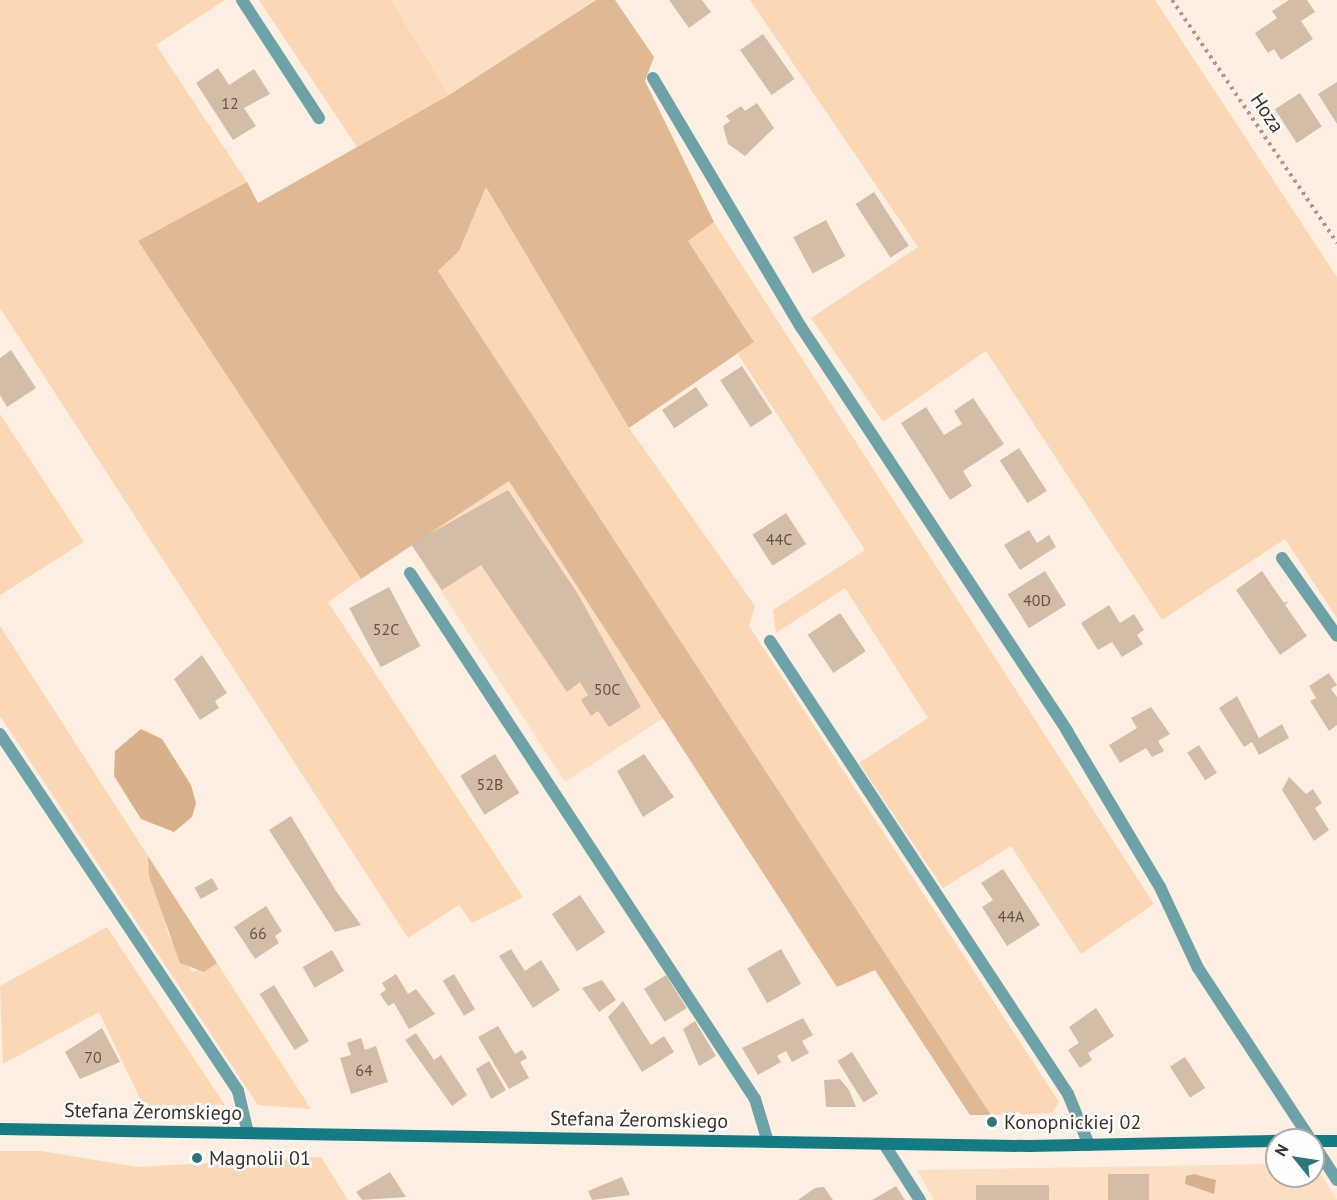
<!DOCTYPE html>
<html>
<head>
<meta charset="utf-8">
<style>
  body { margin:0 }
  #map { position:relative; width:1337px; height:1200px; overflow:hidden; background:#fceee1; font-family:"PT Sans",sans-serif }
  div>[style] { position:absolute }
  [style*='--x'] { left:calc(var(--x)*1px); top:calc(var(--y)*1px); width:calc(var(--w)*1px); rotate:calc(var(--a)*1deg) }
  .built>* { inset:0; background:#fcdfc3; transform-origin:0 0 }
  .green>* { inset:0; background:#fcd7b5 }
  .forest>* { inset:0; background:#e0b893 }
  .water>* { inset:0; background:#d8b18c }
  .building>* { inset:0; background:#d4bda8; transform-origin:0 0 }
  .path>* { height:4px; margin-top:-2px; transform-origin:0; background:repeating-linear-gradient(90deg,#a69a8f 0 3px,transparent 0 7.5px) }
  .lane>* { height:12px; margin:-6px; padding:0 6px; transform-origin:6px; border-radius:6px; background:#6ca2a8 }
  .street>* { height:12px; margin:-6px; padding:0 6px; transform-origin:6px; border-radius:6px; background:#6ca2a8 }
  .secondary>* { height:12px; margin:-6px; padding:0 6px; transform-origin:6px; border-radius:6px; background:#147b85 }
  .dots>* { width:16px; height:16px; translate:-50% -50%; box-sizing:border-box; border:3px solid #fefefe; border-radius:50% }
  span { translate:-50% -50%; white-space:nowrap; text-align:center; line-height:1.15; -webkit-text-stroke:5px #fefefe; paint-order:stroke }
  .number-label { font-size:16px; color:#62554a }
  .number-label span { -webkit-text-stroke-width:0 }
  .street-label { font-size:20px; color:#3c322a }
  .poi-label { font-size:20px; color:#3c322a }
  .left { translate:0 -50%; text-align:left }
  .north { position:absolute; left:1265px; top:1128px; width:60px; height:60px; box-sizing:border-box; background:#fefefe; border:2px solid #b0aca9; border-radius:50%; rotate:300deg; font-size:16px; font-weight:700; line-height:24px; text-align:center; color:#3c322a }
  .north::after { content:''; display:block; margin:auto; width:21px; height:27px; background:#2d757d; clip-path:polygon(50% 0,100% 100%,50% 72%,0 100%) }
</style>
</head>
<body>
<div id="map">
  <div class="built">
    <div style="clip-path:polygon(391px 0,595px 0,449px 95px)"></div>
    <div style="left:509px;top:481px;width:283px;height:117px;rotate:57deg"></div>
    <div style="clip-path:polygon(1314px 1163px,1337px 1200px,934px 1200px,917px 1170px,1277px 1164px,1277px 1176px,1313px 1176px)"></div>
  </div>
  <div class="green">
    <div style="clip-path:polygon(0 0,225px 0,156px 45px,247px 182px,138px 241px,361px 579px,328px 602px,523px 897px,472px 923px,459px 905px,408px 938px,0 308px)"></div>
    <div style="clip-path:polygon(259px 0,391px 0,449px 95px,357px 147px)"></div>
    <div style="clip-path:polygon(750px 0,1155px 0,1337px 277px,1337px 618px,1285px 539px,1162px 620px,986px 351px,883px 422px,811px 318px,918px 247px)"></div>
    <div style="clip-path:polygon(486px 187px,629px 428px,755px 606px,749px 626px,1059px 1102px,1052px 1113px,991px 1115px,438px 271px,459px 251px)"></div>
    <div style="clip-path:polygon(714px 222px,1154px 904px,1081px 954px,1011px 846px,943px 888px,859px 763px,928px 718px,845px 588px,776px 633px,773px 610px,865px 550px,738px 354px,754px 342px,688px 241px)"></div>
    <div style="clip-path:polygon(0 414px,84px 542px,0 595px)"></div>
    <div style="clip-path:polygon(0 626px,148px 856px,168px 934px,192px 972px,217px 963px,311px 1109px,258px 1105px,0 716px)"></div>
    <div style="clip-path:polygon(107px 927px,225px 1105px,143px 1105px,99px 1012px,3px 1064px,0 986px)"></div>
    <div style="clip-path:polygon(0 1151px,41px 1151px,137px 1167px,321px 1157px,348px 1200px,0 1200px)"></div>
  </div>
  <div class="forest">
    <div style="clip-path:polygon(596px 0,615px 0,654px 57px,645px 81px,714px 222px,688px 241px,754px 342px,629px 428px,486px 187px,459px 251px,438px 271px,991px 1115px,970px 1115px,875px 970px,837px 987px,509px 481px,361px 579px,138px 241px,247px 182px,258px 203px,449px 95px)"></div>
    <div style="clip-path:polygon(148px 856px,217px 963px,204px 972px,180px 963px,149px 876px)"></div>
  </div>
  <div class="water">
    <div style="clip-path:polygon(141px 729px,162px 739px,191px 785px,196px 803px,192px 817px,174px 832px,141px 819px,114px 776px,115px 751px)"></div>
    <div style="clip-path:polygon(1194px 1174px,1216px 1180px,1214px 1194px,1185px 1184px,1186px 1176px)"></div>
  </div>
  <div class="building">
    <div style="clip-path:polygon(669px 0,702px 0,711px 12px,689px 28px)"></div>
    <div style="clip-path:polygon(1289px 0,1307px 0,1315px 12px,1301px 21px,1313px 39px,1281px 60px,1274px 49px,1268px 53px,1255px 33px,1277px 18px,1272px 11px)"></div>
    <div style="left:763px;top:34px;width:55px;height:28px;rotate:55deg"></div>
    <div style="clip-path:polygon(218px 68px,229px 85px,254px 69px,270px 94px,244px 108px,256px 126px,233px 140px,196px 83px)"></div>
    <div style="clip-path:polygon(1337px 82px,1337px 124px,1318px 94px)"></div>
    <div style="left:1300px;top:93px;width:40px;height:30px;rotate:57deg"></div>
    <div style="clip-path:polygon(757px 103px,774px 128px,745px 156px,728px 144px,723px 126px,730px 121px,726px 116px,741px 106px,745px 111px)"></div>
    <div style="left:874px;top:192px;width:64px;height:22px;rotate:57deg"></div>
    <div style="left:826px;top:220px;width:41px;height:37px;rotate:62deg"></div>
    <div style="clip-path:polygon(11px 350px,36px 388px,7px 407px,0 395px,0 358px)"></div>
    <div style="left:742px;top:366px;width:56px;height:26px;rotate:57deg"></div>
    <div style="left:696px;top:387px;width:22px;height:41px;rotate:56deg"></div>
    <div style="clip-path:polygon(973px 398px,1004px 444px,963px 471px,972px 486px,950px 500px,901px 423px,926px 407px,944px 435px,962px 424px,954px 411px)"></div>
    <div style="left:1019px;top:448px;width:51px;height:23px;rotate:57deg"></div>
    <div style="clip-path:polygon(508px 490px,576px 591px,641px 707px,609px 727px,598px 711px,591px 716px,581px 700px,588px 695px,580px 682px,567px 692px,481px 565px,442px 590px,411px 544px)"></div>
    <div style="left:786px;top:513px;width:37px;height:40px;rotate:57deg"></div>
    <div style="clip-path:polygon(1029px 530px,1037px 543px,1049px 535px,1056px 547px,1020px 570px,1004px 545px)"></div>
    <div style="left:1045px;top:571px;width:40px;height:44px;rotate:58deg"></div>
    <div style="clip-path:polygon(1262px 571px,1284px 603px,1289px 601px,1285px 605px,1307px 636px,1280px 655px,1236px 590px)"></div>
    <div style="left:389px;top:587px;width:67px;height:45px;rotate:62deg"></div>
    <div style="clip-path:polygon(1109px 605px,1120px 623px,1134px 614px,1144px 630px,1137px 635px,1143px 644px,1122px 657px,1112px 642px,1098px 650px,1081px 623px)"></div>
    <div style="left:840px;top:613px;width:46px;height:39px;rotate:56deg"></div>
    <div style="clip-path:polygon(202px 655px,227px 693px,215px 701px,219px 708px,200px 720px,174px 679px)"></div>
    <div style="clip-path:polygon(1329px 673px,1337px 685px,1331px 689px,1337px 697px,1337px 725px,1329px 731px,1310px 701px,1316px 698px,1309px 686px)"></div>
    <div style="clip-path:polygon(1237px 696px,1259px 738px,1282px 724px,1289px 738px,1259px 755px,1252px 742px,1244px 747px,1219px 708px)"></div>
    <div style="clip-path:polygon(1151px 707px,1170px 734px,1158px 741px,1164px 751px,1152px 757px,1146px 748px,1120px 763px,1109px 745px,1137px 728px,1131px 718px)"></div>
    <div style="left:1199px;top:745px;width:33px;height:14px;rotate:57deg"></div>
    <div style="left:495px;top:754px;width:46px;height:41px;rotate:58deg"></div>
    <div style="clip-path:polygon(644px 754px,674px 797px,643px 817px,617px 771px)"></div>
    <div style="clip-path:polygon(1289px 777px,1306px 794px,1313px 789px,1322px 803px,1315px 808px,1329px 830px,1314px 841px,1282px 790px)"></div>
    <div style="clip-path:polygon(291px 816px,336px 891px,361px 925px,335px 932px,269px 830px)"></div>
    <div style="clip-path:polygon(1003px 869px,1040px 925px,1007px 946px,982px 907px,993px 900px,981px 883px)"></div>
    <div style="left:212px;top:878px;width:13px;height:20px;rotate:61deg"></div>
    <div style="left:580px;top:895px;width:45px;height:34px;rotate:56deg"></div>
    <div style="clip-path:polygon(266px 906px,282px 931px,275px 936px,279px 943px,255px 959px,234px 927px)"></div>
    <div style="clip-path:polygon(511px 949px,525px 971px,541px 960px,560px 990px,533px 1008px,499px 956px)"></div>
    <div style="left:781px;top:949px;width:40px;height:39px;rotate:60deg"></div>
    <div style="left:332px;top:950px;width:24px;height:34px;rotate:60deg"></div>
    <div style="clip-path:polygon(396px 974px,408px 994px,416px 989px,435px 1014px,409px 1029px,394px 1003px,388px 1006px,380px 994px,386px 990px,382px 983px)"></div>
    <div style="left:454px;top:974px;width:41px;height:13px;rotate:59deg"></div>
    <div style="left:666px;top:975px;width:39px;height:26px;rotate:58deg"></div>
    <div style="clip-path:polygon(602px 980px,616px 1000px,599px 1012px,582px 988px)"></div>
    <div style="left:274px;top:985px;width:66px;height:17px;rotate:58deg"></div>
    <div style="clip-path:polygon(623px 1001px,651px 1045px,664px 1036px,674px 1052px,642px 1072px,608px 1017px)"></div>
    <div style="clip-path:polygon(1096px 1008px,1114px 1036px,1088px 1053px,1092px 1060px,1080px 1068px,1068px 1050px,1079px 1043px,1069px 1027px)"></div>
    <div style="clip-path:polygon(803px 1018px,813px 1035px,802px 1041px,809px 1053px,792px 1062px,786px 1051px,777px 1056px,781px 1062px,758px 1075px,742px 1048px)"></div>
    <div style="clip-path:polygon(695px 1021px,716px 1056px,699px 1066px,683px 1029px)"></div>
    <div style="clip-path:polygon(498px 1026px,515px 1054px,522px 1050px,527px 1058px,520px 1062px,529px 1078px,509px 1089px,478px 1037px)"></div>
    <div style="clip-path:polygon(102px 1028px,120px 1062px,80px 1079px,65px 1052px)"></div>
    <div style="clip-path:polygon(416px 1033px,434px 1060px,441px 1055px,467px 1095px,452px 1106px,405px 1040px)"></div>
    <div style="clip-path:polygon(361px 1038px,365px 1050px,376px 1046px,388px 1082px,351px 1094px,340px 1058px,351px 1055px,347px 1043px)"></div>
    <div style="left:852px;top:1052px;width:49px;height:17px;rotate:58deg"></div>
    <div style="left:1185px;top:1057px;width:37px;height:18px;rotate:57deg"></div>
    <div style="clip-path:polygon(489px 1061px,506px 1090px,491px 1099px,476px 1069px)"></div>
    <div style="clip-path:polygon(840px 1079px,849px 1090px,856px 1107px,826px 1107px,824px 1080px)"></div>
    <div style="clip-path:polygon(390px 1172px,406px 1197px,362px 1200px,356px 1192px)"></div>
    <div style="left:1108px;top:1174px;width:41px;height:26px"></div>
    <div style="clip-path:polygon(622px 1177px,630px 1195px,592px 1200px,588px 1191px)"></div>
    <div style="left:976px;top:1185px;width:73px;height:15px"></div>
    <div style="clip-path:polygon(896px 1186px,905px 1200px,872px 1200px)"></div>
    <div style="clip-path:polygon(824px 1187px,833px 1200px,798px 1200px,815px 1188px)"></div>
  </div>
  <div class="path">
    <div style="--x:1172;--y:0;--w:294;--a:55.8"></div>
  </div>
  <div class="lane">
    <div style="--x:653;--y:78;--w:290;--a:59.3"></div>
    <div style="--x:801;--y:327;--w:484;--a:56.6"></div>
    <div style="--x:1067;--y:731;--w:182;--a:59.2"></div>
    <div style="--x:1160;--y:887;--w:89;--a:64.9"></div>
    <div style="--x:1198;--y:968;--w:206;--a:56.7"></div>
    <div style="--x:1282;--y:558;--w:95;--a:54.8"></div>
    <div style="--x:410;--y:573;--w:629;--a:56.74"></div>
    <div style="--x:755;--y:1099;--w:45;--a:73.2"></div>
    <div style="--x:770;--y:641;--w:542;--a:56.66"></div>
    <div style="--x:1068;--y:1094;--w:55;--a:67.6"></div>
    <div style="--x:0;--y:734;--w:429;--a:56.3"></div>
    <div style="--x:238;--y:1091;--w:43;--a:76.6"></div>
    <div style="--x:884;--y:1144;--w:67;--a:57.3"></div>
  </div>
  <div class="street">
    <div style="--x:242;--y:0;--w:141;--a:56.9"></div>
    <div style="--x:1313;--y:1143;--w:44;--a:57"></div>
  </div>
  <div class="secondary">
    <div style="--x:0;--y:1129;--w:1030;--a:0.95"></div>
    <div style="--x:1030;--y:1146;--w:247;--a:-1.2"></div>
    <div style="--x:1313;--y:1141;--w:24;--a:0"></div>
  </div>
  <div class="dots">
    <div style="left:992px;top:1122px;background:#2d757d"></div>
    <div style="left:197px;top:1158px;background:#2d757d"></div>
  </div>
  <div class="number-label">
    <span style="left:230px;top:103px">12</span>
    <span style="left:779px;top:539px">44C</span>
    <span style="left:1037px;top:600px">40D</span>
    <span style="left:386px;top:629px">52C</span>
    <span style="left:607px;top:689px">50C</span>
    <span style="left:490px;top:784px">52B</span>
    <span style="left:1011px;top:916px">44A</span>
    <span style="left:258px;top:933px">66</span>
    <span style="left:93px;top:1057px">70</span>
    <span style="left:364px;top:1070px">64</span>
  </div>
  <div class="street-label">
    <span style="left:1267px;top:113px;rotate:56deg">Hoza</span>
    <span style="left:153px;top:1112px;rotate:1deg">Stefana Żeromskiego</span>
    <span style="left:639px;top:1120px;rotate:1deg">Stefana Żeromskiego</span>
  </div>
  <div class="poi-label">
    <span class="left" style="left:1004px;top:1122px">Konopnickiej 02</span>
    <span class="left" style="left:209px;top:1158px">Magnolii 01</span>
  </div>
  <div class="north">N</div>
</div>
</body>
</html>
